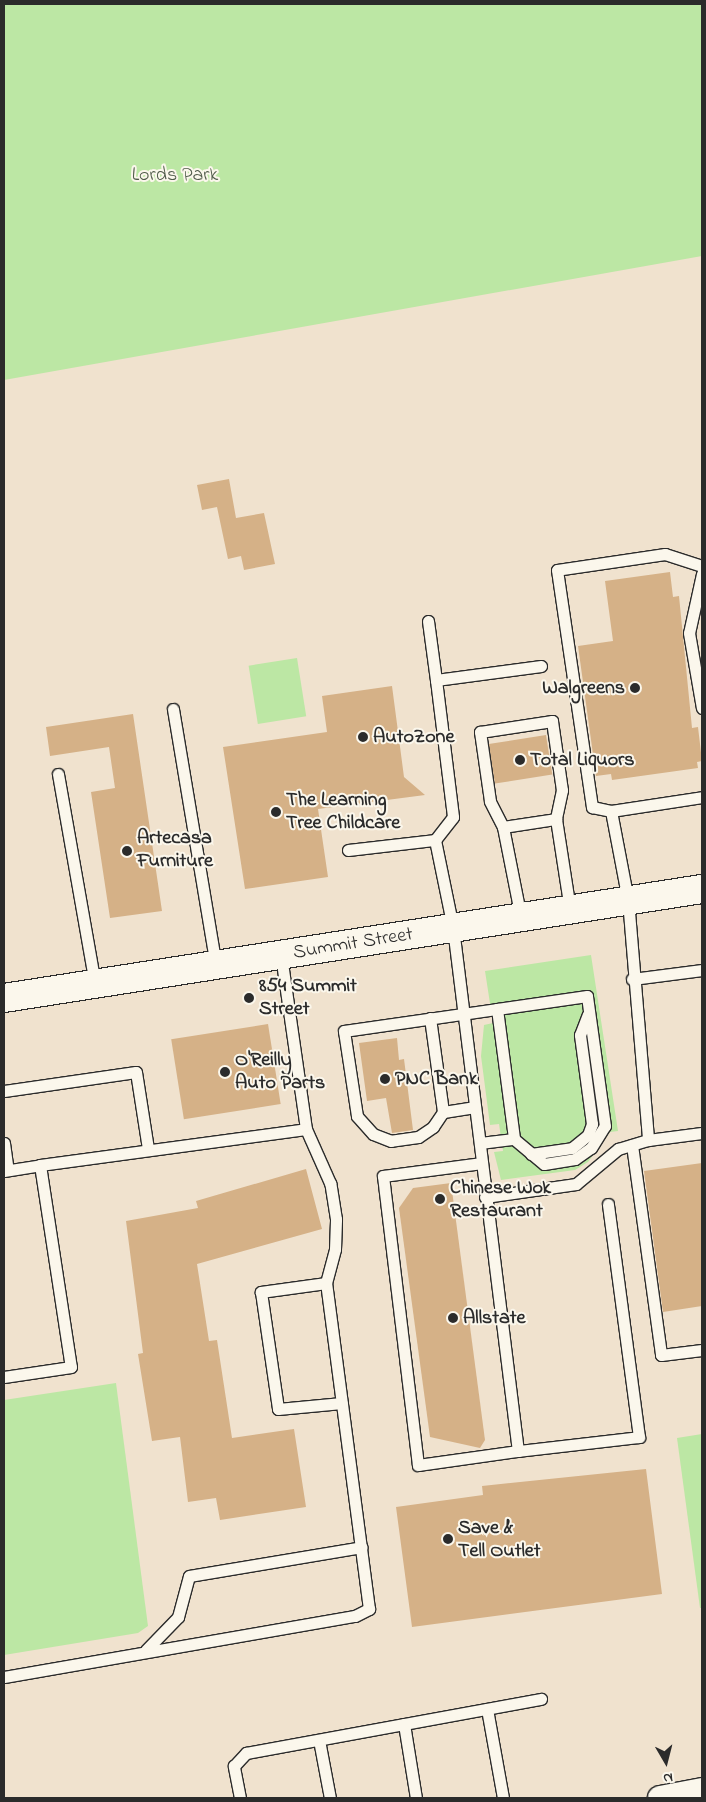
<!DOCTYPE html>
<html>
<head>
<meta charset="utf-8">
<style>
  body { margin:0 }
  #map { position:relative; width:706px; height:1802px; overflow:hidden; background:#f0e2ce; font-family:"Indie Flower",sans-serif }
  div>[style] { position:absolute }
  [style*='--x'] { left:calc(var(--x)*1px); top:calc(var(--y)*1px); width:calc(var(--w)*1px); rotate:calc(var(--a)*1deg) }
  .green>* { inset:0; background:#bce7a4; transform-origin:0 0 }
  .building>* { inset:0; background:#d5b187; transform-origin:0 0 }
  .roads { filter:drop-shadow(1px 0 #2b2b2b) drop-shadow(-1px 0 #2b2b2b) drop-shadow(0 1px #2b2b2b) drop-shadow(0 -1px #2b2b2b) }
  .lane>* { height:11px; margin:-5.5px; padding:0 5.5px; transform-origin:5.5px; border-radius:5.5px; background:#fbf7ec }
  .street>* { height:24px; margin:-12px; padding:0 12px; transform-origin:12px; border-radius:12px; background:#fbf7ec }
  .secondary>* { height:28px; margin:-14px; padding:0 14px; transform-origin:14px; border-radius:14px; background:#fbf7ec }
  .dots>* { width:14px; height:14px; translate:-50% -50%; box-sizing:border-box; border:2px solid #fbf7ec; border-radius:50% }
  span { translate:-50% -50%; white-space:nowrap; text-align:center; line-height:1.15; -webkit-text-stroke:4px #fbf7ec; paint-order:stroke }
  .park-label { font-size:20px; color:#4f5a49 }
  .poi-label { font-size:20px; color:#2b2b2b; font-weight:700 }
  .right { translate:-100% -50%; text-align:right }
  .left { translate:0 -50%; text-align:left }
  .street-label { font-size:20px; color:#2b2b2b }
  .frame { position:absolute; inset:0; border:5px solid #2b2b2b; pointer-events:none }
  .north { position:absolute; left:641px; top:1737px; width:50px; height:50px; -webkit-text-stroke:4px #fbf7ec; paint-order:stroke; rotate:172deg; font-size:14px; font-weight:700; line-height:20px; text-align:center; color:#2b2b2b }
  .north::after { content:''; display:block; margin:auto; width:18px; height:22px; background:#2b2b2b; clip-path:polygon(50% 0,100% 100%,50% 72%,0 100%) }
</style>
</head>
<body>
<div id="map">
  <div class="green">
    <div style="clip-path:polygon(4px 4px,702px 4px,702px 256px,4px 380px)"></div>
    <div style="left:297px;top:658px;width:59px;height:49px;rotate:81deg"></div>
    <div style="clip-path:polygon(591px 955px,618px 1131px,610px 1132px,588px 1162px,575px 1170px,501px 1180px,494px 1152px,503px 1151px,499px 1124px,490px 1125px,481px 1056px,484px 1025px,493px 1023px,485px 971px)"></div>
    <div style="clip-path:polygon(116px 1383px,148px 1626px,138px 1633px,4px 1655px,4px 1400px)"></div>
    <div style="clip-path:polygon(702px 1434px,702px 1608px,700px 1608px,677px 1438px)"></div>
  </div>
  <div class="building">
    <div style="clip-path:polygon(229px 479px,236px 518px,264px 513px,275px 564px,244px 570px,241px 556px,228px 559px,217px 507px,202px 510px,197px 485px)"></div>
    <div style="clip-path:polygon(670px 572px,673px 597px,679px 596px,692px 728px,698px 727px,702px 761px,697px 762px,698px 768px,612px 780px,611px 774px,596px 776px,578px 646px,613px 641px,605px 581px)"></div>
    <div style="clip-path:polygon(392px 686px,404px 777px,425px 795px,318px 809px,328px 877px,245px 889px,223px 747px,327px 732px,322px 696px)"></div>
    <div style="clip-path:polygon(133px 714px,162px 911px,110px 918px,91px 792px,115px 788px,109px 747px,50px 756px,46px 727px)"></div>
    <div style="left:546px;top:735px;width:40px;height:58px;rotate:81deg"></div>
    <div style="left:268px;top:1024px;width:81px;height:98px;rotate:81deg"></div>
    <div style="clip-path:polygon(397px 1038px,399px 1060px,404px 1059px,413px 1130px,392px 1133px,386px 1098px,367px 1101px,359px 1043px)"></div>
    <div style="clip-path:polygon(702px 1163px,702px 1306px,663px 1312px,644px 1171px)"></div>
    <div style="clip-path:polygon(306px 1169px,322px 1229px,197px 1264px,209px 1341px,217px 1340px,232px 1438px,294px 1429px,306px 1507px,220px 1520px,216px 1498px,188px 1502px,180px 1437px,152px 1441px,138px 1354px,143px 1353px,126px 1221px,198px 1208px,196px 1201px)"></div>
    <div style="clip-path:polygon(451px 1183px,485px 1440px,480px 1448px,430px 1437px,399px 1208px,413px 1188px)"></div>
    <div style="clip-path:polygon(646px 1469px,662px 1594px,412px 1627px,396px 1507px,483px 1495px,482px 1486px)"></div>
  </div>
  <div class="roads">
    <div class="lane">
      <div style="--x:702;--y:566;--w:39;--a:-162"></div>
      <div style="--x:665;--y:554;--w:109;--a:171.6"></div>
      <div style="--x:557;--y:570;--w:240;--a:81.6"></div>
      <div style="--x:592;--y:807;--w:19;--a:12"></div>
      <div style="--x:611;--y:811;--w:92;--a:-8.7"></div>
      <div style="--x:702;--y:574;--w:60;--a:102.4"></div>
      <div style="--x:689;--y:633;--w:76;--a:80.2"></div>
      <div style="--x:428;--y:621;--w:60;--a:82.3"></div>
      <div style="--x:541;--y:666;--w:106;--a:172.4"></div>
      <div style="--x:436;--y:680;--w:138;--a:82.9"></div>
      <div style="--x:453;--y:817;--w:29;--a:128"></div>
      <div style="--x:435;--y:840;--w:90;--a:78.4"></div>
      <div style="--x:453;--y:928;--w:527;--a:82.92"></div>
      <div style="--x:518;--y:1451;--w:122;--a:-6.6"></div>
      <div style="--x:639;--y:1437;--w:235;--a:-97.6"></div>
      <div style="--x:173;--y:709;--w:261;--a:80.5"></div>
      <div style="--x:58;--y:774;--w:212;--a:80"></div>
      <div style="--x:611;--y:811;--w:91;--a:79.2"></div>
      <div style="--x:628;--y:900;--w:241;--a:85.2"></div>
      <div style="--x:648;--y:1140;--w:54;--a:-7.4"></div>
      <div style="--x:503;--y:827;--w:54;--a:-8.6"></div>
      <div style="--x:348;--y:850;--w:88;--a:-6.6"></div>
      <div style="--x:521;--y:918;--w:93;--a:-101.2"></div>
      <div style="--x:503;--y:827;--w:29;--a:-117"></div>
      <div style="--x:490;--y:801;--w:70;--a:-98.2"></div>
      <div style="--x:480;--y:732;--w:73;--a:-8.7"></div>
      <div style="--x:552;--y:721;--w:70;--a:81.8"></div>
      <div style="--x:562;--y:790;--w:30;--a:102"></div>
      <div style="--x:556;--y:819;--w:91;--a:81.2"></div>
      <div style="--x:632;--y:979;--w:71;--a:-7.3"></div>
      <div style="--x:430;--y:1018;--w:95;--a:82.1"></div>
      <div style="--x:4;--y:1091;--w:133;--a:-8.2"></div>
      <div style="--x:136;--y:1072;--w:78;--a:81.1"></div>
      <div style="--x:475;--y:1107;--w:32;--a:171"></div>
      <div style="--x:443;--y:1112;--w:18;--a:124"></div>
      <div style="--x:433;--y:1127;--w:18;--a:146"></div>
      <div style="--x:418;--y:1137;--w:27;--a:172"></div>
      <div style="--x:391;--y:1141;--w:19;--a:-159"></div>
      <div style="--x:373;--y:1134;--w:24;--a:-132"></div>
      <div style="--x:357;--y:1116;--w:86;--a:-98.7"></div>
      <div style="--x:344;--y:1031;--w:155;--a:-8.2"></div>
      <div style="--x:497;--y:1009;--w:131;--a:82.5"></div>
      <div style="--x:514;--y:1139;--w:39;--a:40"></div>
      <div style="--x:544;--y:1164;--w:31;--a:-9"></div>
      <div style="--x:575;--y:1159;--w:19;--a:-35"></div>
      <div style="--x:591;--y:1148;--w:26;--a:-58"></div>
      <div style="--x:605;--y:1126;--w:131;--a:-97.9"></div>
      <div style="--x:587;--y:996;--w:91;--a:171.8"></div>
      <div style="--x:4;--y:1143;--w:27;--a:82"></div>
      <div style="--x:480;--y:1143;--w:34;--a:-7"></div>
      <div style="--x:632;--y:1145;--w:212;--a:82.1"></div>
      <div style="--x:661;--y:1355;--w:41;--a:-7"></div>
      <div style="--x:531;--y:1154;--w:41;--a:-8.3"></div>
      <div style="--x:572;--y:1148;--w:21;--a:-39"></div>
      <div style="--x:588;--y:1135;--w:12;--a:-70"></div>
      <div style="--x:592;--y:1124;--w:90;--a:-97.7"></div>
      <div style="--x:580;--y:1035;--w:22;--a:-69"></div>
      <div style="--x:482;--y:1163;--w:100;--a:172.5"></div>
      <div style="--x:383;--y:1176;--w:291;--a:83.1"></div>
      <div style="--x:418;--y:1465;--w:101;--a:-8"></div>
      <div style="--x:40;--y:1165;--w:268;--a:-7.7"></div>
      <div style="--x:306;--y:1129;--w:175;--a:-98.2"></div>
      <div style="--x:4;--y:1171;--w:36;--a:-9"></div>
      <div style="--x:40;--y:1165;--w:204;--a:81.3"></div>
      <div style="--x:71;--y:1367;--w:68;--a:171.5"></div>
      <div style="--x:485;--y:1197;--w:92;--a:-8.1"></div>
      <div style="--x:576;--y:1184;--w:55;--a:-39.8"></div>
      <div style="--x:618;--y:1149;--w:31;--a:-17"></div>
      <div style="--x:326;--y:1283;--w:66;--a:172.1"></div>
      <div style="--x:261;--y:1292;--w:118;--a:81.7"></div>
      <div style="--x:278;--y:1409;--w:64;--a:-5.4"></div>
      <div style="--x:146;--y:1650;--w:46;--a:-45.9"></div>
      <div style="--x:178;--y:1617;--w:42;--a:-75"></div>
      <div style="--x:189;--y:1576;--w:175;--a:-9.5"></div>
      <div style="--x:4;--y:1677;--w:356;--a:-9.9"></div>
      <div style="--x:355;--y:1616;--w:16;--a:-27"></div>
      <div style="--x:369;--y:1609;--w:329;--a:-97.5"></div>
      <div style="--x:326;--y:1283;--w:35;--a:-75"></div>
      <div style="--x:335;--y:1249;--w:30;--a:-88"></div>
      <div style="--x:336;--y:1219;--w:36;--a:-99"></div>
      <div style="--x:330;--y:1183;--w:59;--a:-114"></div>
      <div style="--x:487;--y:1709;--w:90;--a:79.8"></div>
      <div style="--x:404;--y:1724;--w:75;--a:80.8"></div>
      <div style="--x:319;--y:1740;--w:59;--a:79.3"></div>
      <div style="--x:240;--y:1798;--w:33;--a:-101"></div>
      <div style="--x:234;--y:1766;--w:18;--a:-47"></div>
      <div style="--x:246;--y:1753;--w:300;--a:-10.4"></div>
    </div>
    <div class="street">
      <div style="--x:660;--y:1798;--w:43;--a:-10.8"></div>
    </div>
    <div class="secondary">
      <div style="--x:4;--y:998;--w:706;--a:-8.88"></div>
    </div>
  </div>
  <div class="dots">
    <div style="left:635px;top:688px;background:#2b2b2b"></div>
    <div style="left:363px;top:737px;background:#2b2b2b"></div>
    <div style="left:520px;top:760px;background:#2b2b2b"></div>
    <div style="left:276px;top:812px;background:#2b2b2b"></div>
    <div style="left:127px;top:851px;background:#2b2b2b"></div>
    <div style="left:249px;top:998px;background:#2b2b2b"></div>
    <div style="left:225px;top:1072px;background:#2b2b2b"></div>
    <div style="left:385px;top:1079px;background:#2b2b2b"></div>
    <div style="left:440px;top:1199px;background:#2b2b2b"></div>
    <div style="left:453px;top:1318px;background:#2b2b2b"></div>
    <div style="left:448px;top:1539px;background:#2b2b2b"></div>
  </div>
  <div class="park-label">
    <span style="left:175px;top:175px">Lords Park</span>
  </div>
  <div class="poi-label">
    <span class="right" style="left:625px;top:688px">Walgreens</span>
    <span class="left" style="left:373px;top:737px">AutoZone</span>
    <span class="left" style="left:530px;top:760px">Total Liquors</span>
    <span class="left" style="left:286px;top:812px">The Learning<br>Tree Childcare</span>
    <span class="left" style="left:137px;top:850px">Artecasa<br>Furniture</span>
    <span class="left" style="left:259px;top:998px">854 Summit<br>Street</span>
    <span class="left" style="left:235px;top:1072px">O'Reilly<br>Auto Parts</span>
    <span class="left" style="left:395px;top:1079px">PNC Bank</span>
    <span class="left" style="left:450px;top:1200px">Chinese Wok<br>Restaurant</span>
    <span class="left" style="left:463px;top:1318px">Allstate</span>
    <span class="left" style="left:458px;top:1540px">Save &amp;<br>Tell Outlet</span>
  </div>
  <div class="street-label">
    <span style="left:353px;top:944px;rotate:-9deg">Summit Street</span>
  </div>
  <div class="frame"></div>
  <div class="north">N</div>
</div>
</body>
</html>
